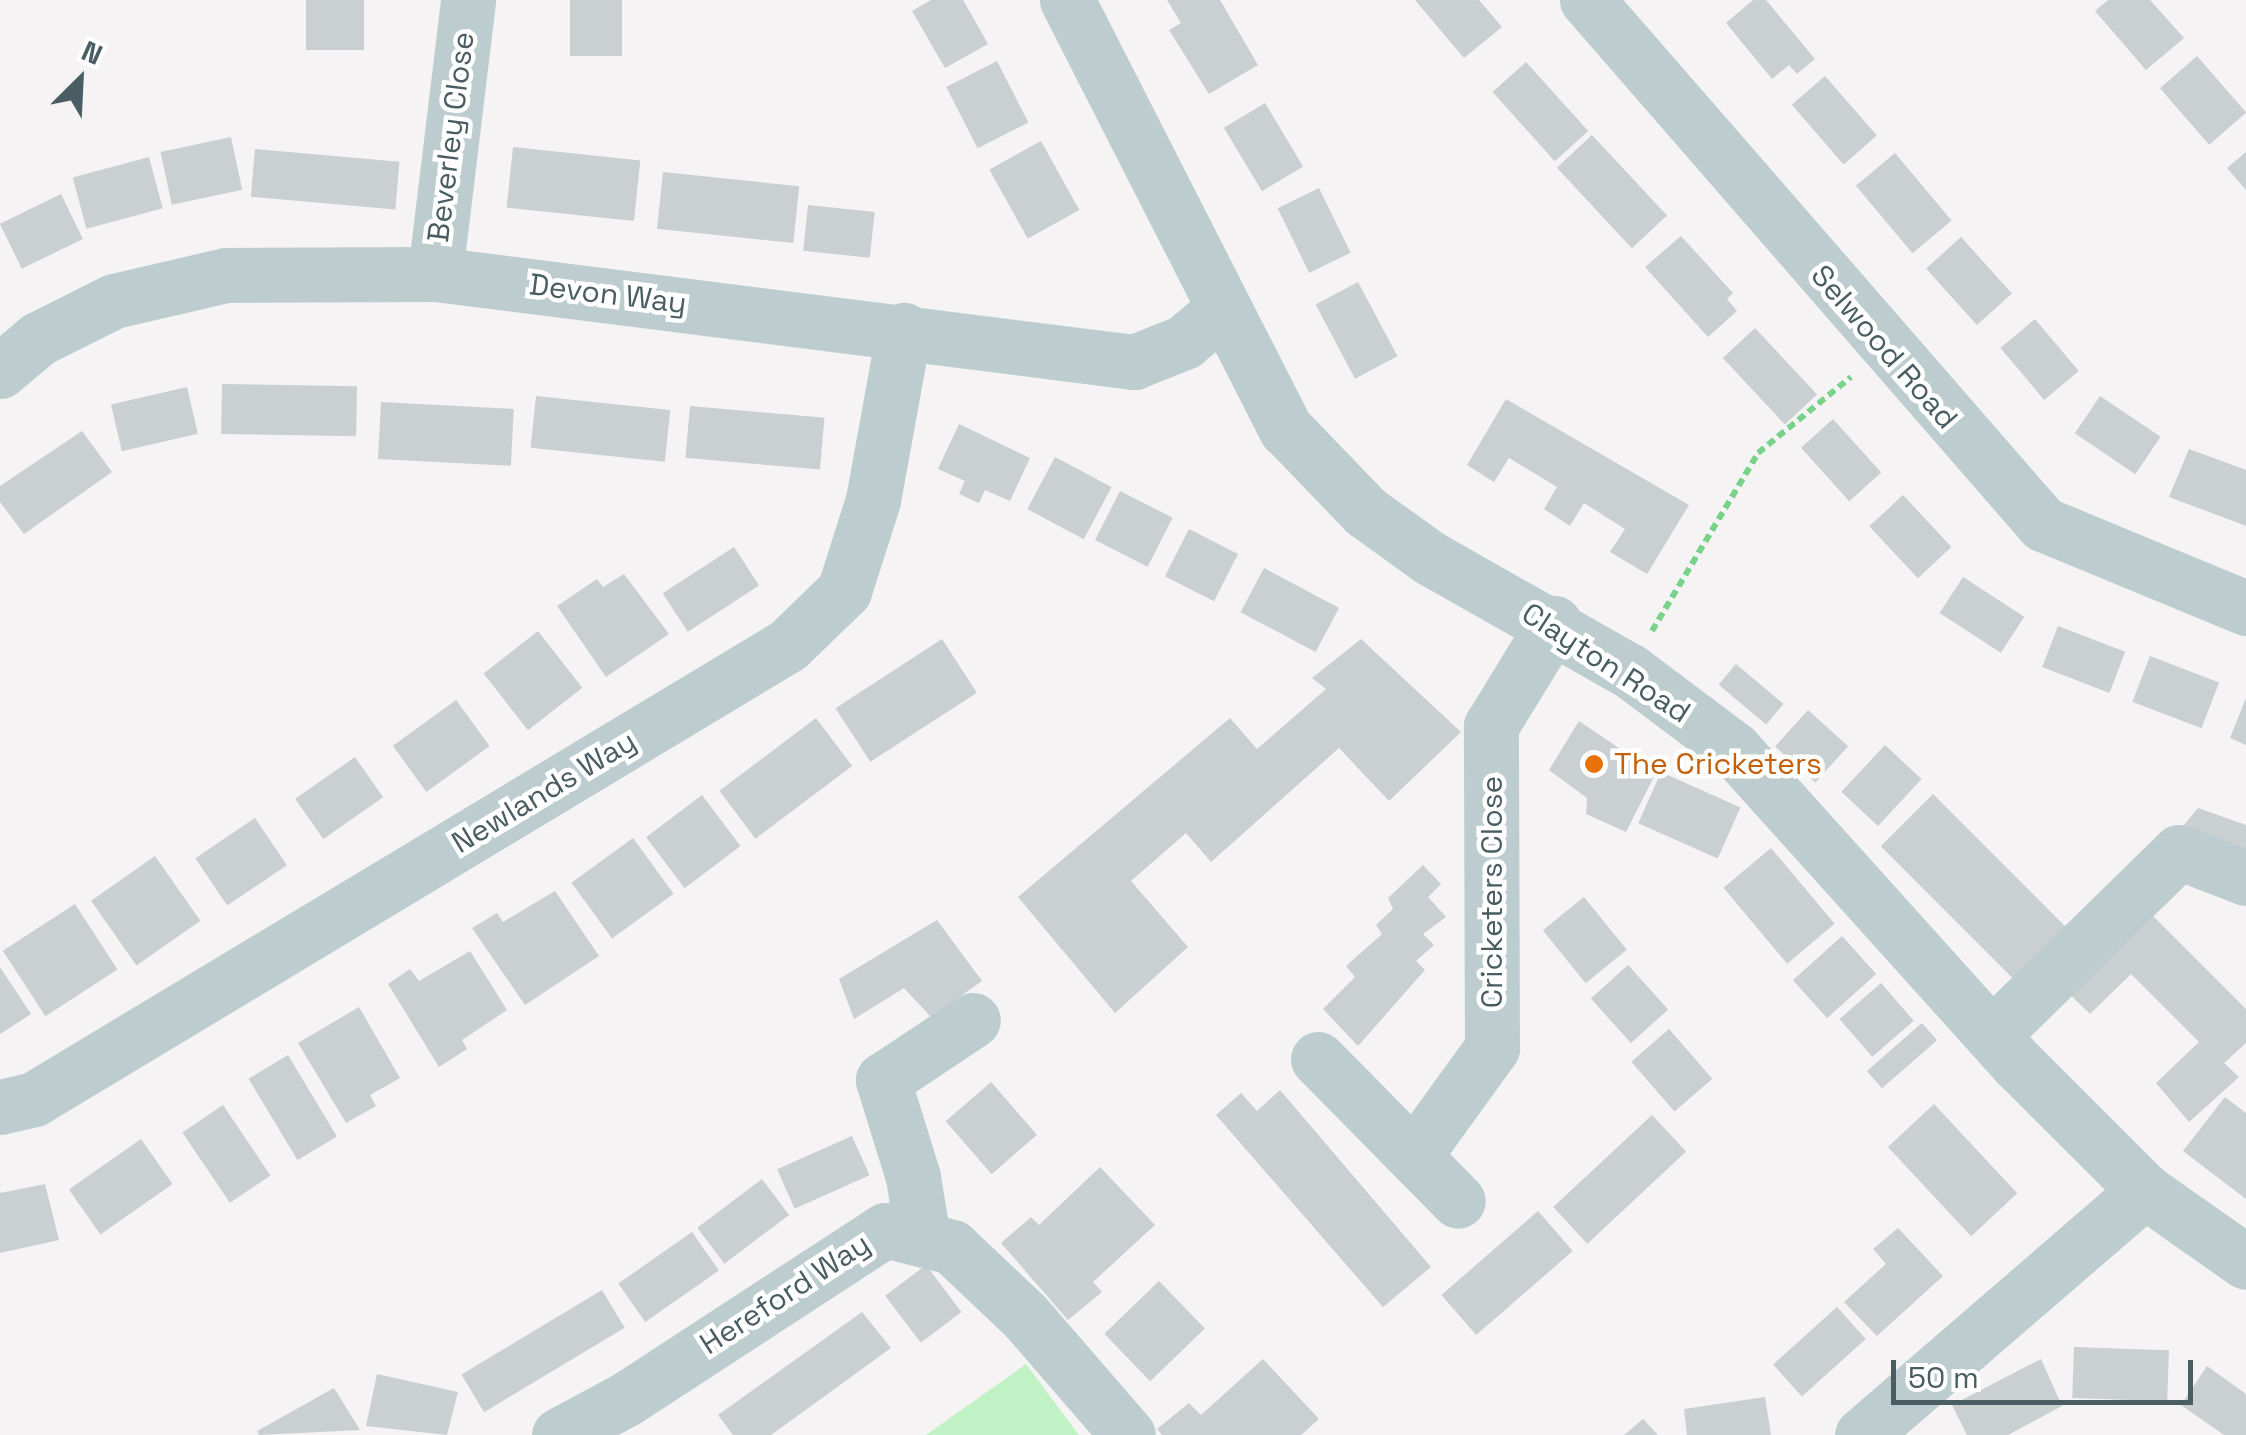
<!DOCTYPE html>
<html>
<head>
<meta charset="utf-8">
<style>
  body { margin:0 }
  #map { position:relative; width:2246px; height:1435px; overflow:hidden; background:#f5f3f3; font-family:"Space Grotesk",sans-serif }
  div>[style] { position:absolute }
  [style*='--x'] { left:calc(var(--x)*1px); top:calc(var(--y)*1px); width:calc(var(--w)*1px); rotate:calc(var(--a)*1deg) }
  .green>* { inset:0; background:#c1f2c5 }
  .building>* { inset:0; background:#cacfd2; transform-origin:0 0 }
  .path>* { height:6px; margin-top:-3px; transform-origin:0; background:repeating-linear-gradient(90deg,#77d28a 0 8px,transparent 0 13px) }
  .minor>* { height:55px; margin:-27.5px; padding:0 27.5px; transform-origin:27.5px; border-radius:27.5px; background:#bdcdcf }
  .dots>* { width:28px; height:28px; translate:-50% -50%; box-sizing:border-box; border:5px solid #fff; border-radius:50% }
  span { translate:-50% -50%; white-space:nowrap; text-align:center; line-height:1.15; -webkit-text-stroke:9px #fff; paint-order:stroke }
  .street-label { font-size:30px; color:#495d62 }
  .food-label { font-size:30px; color:#c56008 }
  .left { translate:0 -50%; text-align:left }
  .north { position:absolute; left:30px; top:30px; width:100px; height:100px; -webkit-text-stroke:8px #fff; paint-order:stroke; rotate:24deg; font-size:28px; font-weight:700; line-height:40px; text-align:center; color:#495d62 }
  .north::after { content:''; display:block; margin:auto; width:35px; height:45px; background:#495d62; clip-path:polygon(50% 0,100% 100%,50% 72%,0 100%) }
  .scale { position:absolute; left:1891px; top:1360px; width:302px; height:45px; box-sizing:border-box; border:5px solid #495d62; border-top:0; padding-left:12px; font-size:30px; line-height:35px; white-space:nowrap; color:#495d62; -webkit-text-stroke:8px #fff; paint-order:stroke }
</style>
</head>
<body>
<div id="map">
  <div class="green">
    <div style="clip-path:polygon(1026px 1364px,1079px 1435px,926px 1435px)"></div>
  </div>
  <div class="building">
    <div style="left:306px;top:0;width:58px;height:50px"></div>
    <div style="left:570px;top:0;width:52px;height:56px"></div>
    <div style="clip-path:polygon(931px 0,963px 0,988px 44px,945px 68px,912px 11px)"></div>
    <div style="clip-path:polygon(1167px 0,1220px 0,1258px 65px,1209px 94px,1169px 30px,1181px 23px)"></div>
    <div style="clip-path:polygon(1415px 0,1479px 0,1502px 27px,1464px 58px)"></div>
    <div style="clip-path:polygon(1753px 0,1766px 0,1815px 59px,1797px 74px,1789px 65px,1772px 79px,1726px 23px)"></div>
    <div style="clip-path:polygon(2108px 0,2150px 0,2184px 38px,2146px 70px,2095px 11px)"></div>
    <div style="left:2197px;top:56px;width:75px;height:49px;rotate:49deg"></div>
    <div style="left:997px;top:61px;width:69px;height:57px;rotate:63deg"></div>
    <div style="left:1526px;top:62px;width:93px;height:45px;rotate:48deg"></div>
    <div style="left:1825px;top:76px;width:79px;height:44px;rotate:49deg"></div>
    <div style="left:1265px;top:103px;width:74px;height:48px;rotate:59deg"></div>
    <div style="left:1592px;top:135px;width:110px;height:48px;rotate:47deg"></div>
    <div style="left:231px;top:137px;width:54px;height:72px;rotate:78deg"></div>
    <div style="left:1041px;top:141px;width:79px;height:59px;rotate:61deg"></div>
    <div style="left:513px;top:147px;width:128px;height:61px;rotate:6deg"></div>
    <div style="left:255px;top:149px;width:145px;height:48px;rotate:5deg"></div>
    <div style="clip-path:polygon(2246px 152px,2246px 190px,2227px 168px)"></div>
    <div style="left:1895px;top:153px;width:88px;height:51px;rotate:50deg"></div>
    <div style="left:149px;top:157px;width:53px;height:79px;rotate:75deg"></div>
    <div style="left:663px;top:172px;width:137px;height:57px;rotate:6deg"></div>
    <div style="left:1319px;top:188px;width:72px;height:46px;rotate:64deg"></div>
    <div style="left:61px;top:194px;width:50px;height:68px;rotate:64deg"></div>
    <div style="left:808px;top:205px;width:67px;height:46px;rotate:6deg"></div>
    <div style="clip-path:polygon(1681px 236px,1733px 293px,1727px 299px,1737px 311px,1708px 337px,1645px 267px)"></div>
    <div style="left:1961px;top:237px;width:76px;height:47px;rotate:48deg"></div>
    <div style="left:1358px;top:282px;width:84px;height:48px;rotate:62deg"></div>
    <div style="left:2035px;top:319px;width:68px;height:45px;rotate:50deg"></div>
    <div style="left:1755px;top:328px;width:91px;height:44px;rotate:47deg"></div>
    <div style="left:222px;top:384px;width:135px;height:50px;rotate:1deg"></div>
    <div style="left:187px;top:387px;width:48px;height:78px;rotate:77deg"></div>
    <div style="left:536px;top:396px;width:135px;height:52px;rotate:6deg"></div>
    <div style="left:2100px;top:396px;width:73px;height:45px;rotate:34deg"></div>
    <div style="clip-path:polygon(1506px 399px,1689px 505px,1647px 574px,1610px 552px,1625px 529px,1584px 503px,1570px 526px,1544px 509px,1557px 487px,1509px 458px,1494px 482px,1467px 465px)"></div>
    <div style="left:381px;top:402px;width:133px;height:57px;rotate:3deg"></div>
    <div style="left:690px;top:406px;width:135px;height:52px;rotate:5deg"></div>
    <div style="left:1833px;top:419px;width:72px;height:43px;rotate:48deg"></div>
    <div style="clip-path:polygon(959px 424px,1030px 458px,1010px 501px,985px 490px,979px 503px,959px 494px,965px 481px,938px 469px)"></div>
    <div style="clip-path:polygon(82px 431px,112px 472px,24px 534px,0 502px,0 486px)"></div>
    <div style="clip-path:polygon(2189px 449px,2246px 470px,2246px 526px,2169px 497px)"></div>
    <div style="left:1055px;top:457px;width:64px;height:59px;rotate:28deg"></div>
    <div style="left:1120px;top:491px;width:59px;height:55px;rotate:27deg"></div>
    <div style="left:1903px;top:495px;width:71px;height:46px;rotate:47deg"></div>
    <div style="left:1189px;top:529px;width:55px;height:53px;rotate:27deg"></div>
    <div style="left:734px;top:547px;width:46px;height:85px;rotate:57deg"></div>
    <div style="left:1264px;top:568px;width:85px;height:50px;rotate:28deg"></div>
    <div style="clip-path:polygon(624px 574px,669px 634px,606px 677px,557px 606px,597px 579px,603px 587px)"></div>
    <div style="left:1963px;top:577px;width:73px;height:43px;rotate:33deg"></div>
    <div style="left:2058px;top:626px;width:72px;height:44px;rotate:21deg"></div>
    <div style="left:538px;top:631px;width:72px;height:69px;rotate:52deg"></div>
    <div style="left:942px;top:639px;width:64px;height:127px;rotate:57deg"></div>
    <div style="clip-path:polygon(1361px 639px,1461px 732px,1389px 801px,1339px 748px,1211px 862px,1186px 833px,1131px 881px,1188px 947px,1115px 1013px,1018px 897px,1230px 718px,1257px 749px,1326px 689px,1312px 678px)"></div>
    <div style="left:2150px;top:656px;width:74px;height:49px;rotate:21deg"></div>
    <div style="left:1736px;top:664px;width:62px;height:27px;rotate:40deg"></div>
    <div style="clip-path:polygon(2246px 698px,2246px 745px,2230px 738px)"></div>
    <div style="left:456px;top:700px;width:57px;height:78px;rotate:54deg"></div>
    <div style="left:1808px;top:710px;width:54px;height:49px;rotate:42deg"></div>
    <div style="left:816px;top:718px;width:60px;height:121px;rotate:53deg"></div>
    <div style="clip-path:polygon(1579px 721px,1656px 773px,1626px 832px,1586px 814px,1587px 798px,1549px 770px)"></div>
    <div style="left:1885px;top:745px;width:50px;height:64px;rotate:43deg"></div>
    <div style="left:355px;top:757px;width:49px;height:73px;rotate:55deg"></div>
    <div style="left:1661px;top:772px;width:87px;height:56px;rotate:24deg"></div>
    <div style="left:1933px;top:794px;width:188px;height:74px;rotate:45deg"></div>
    <div style="left:702px;top:795px;width:64px;height:70px;rotate:53deg"></div>
    <div style="clip-path:polygon(2198px 808px,2246px 825px,2246px 861px,2175px 836px)"></div>
    <div style="left:255px;top:818px;width:57px;height:72px;rotate:56deg"></div>
    <div style="left:633px;top:838px;width:69px;height:76px;rotate:54deg"></div>
    <div style="left:1771px;top:848px;width:99px;height:62px;rotate:50deg"></div>
    <div style="left:155px;top:856px;width:79px;height:78px;rotate:55deg"></div>
    <div style="clip-path:polygon(1423px 865px,1441px 884px,1428px 897px,1446px 917px,1423px 934px,1434px 945px,1416px 961px,1425px 970px,1358px 1046px,1323px 1009px,1355px 977px,1346px 966px,1382px 934px,1376px 925px,1393px 909px,1388px 898px)"></div>
    <div style="clip-path:polygon(555px 891px,599px 956px,525px 1005px,472px 928px,497px 913px,503px 922px)"></div>
    <div style="left:1584px;top:897px;width:68px;height:53px;rotate:51deg"></div>
    <div style="left:75px;top:904px;width:78px;height:86px;rotate:57deg"></div>
    <div style="clip-path:polygon(2146px 909px,2246px 1009px,2246px 1043px,2224px 1063px,2239px 1077px,2189px 1122px,2156px 1083px,2199px 1042px,2131px 974px,2090px 1014px,2056px 981px)"></div>
    <div style="clip-path:polygon(937px 920px,982px 981px,931px 1017px,904px 988px,854px 1019px,839px 979px)"></div>
    <div style="left:1842px;top:936px;width:51px;height:66px;rotate:48deg"></div>
    <div style="clip-path:polygon(470px 951px,507px 1010px,462px 1040px,467px 1049px,439px 1067px,388px 984px,410px 969px,419px 981px)"></div>
    <div style="left:1628px;top:965px;width:60px;height:50px;rotate:48deg"></div>
    <div style="clip-path:polygon(0 967px,31px 1014px,0 1034px)"></div>
    <div style="left:1881px;top:983px;width:50px;height:55px;rotate:49deg"></div>
    <div style="clip-path:polygon(359px 1007px,400px 1078px,370px 1095px,376px 1106px,346px 1123px,298px 1043px)"></div>
    <div style="left:1922px;top:1023px;width:23px;height:73px;rotate:49deg"></div>
    <div style="left:1669px;top:1029px;width:66px;height:50px;rotate:49deg"></div>
    <div style="left:288px;top:1055px;width:95px;height:46px;rotate:59deg"></div>
    <div style="left:991px;top:1082px;width:70px;height:60px;rotate:49deg"></div>
    <div style="clip-path:polygon(1280px 1090px,1431px 1267px,1383px 1307px,1216px 1115px,1241px 1093px,1257px 1111px)"></div>
    <div style="clip-path:polygon(2225px 1097px,2246px 1113px,2246px 1199px,2183px 1151px)"></div>
    <div style="left:1934px;top:1104px;width:122px;height:63px;rotate:47deg"></div>
    <div style="left:223px;top:1105px;width:85px;height:49px;rotate:56deg"></div>
    <div style="left:1652px;top:1115px;width:50px;height:135px;rotate:47deg"></div>
    <div style="left:852px;top:1136px;width:43px;height:82px;rotate:66deg"></div>
    <div style="left:141px;top:1139px;width:55px;height:88px;rotate:55deg"></div>
    <div style="clip-path:polygon(1100px 1167px,1155px 1225px,1093px 1282px,1102px 1292px,1068px 1320px,1001px 1243px,1031px 1217px,1039px 1225px)"></div>
    <div style="left:762px;top:1179px;width:45px;height:81px;rotate:53deg"></div>
    <div style="clip-path:polygon(45px 1184px,59px 1240px,0 1253px,0 1193px)"></div>
    <div style="left:1538px;top:1211px;width:53px;height:128px;rotate:49deg"></div>
    <div style="clip-path:polygon(1898px 1228px,1943px 1276px,1877px 1336px,1844px 1302px,1886px 1264px,1873px 1249px)"></div>
    <div style="left:692px;top:1232px;width:47px;height:90px;rotate:55deg"></div>
    <div style="left:926px;top:1265px;width:59px;height:51px;rotate:53deg"></div>
    <div style="left:1159px;top:1281px;width:66px;height:76px;rotate:46deg"></div>
    <div style="left:602px;top:1290px;width:44px;height:164px;rotate:59deg"></div>
    <div style="left:1837px;top:1307px;width:43px;height:86px;rotate:48deg"></div>
    <div style="clip-path:polygon(862px 1312px,891px 1348px,771px 1435px,733px 1435px,718px 1415px)"></div>
    <div style="left:2074px;top:1347px;width:95px;height:51px;rotate:2deg"></div>
    <div style="clip-path:polygon(1263px 1359px,1319px 1419px,1301px 1435px,1162px 1435px,1157px 1429px,1189px 1403px,1201px 1415px)"></div>
    <div style="clip-path:polygon(2041px 1359px,2062px 1406px,2008px 1435px,1967px 1435px,1952px 1405px)"></div>
    <div style="clip-path:polygon(2207px 1366px,2246px 1394px,2246px 1435px,2224px 1435px,2181px 1405px)"></div>
    <div style="clip-path:polygon(377px 1374px,458px 1392px,447px 1435px,366px 1426px)"></div>
    <div style="clip-path:polygon(334px 1388px,360px 1430px,259px 1435px,257px 1431px)"></div>
    <div style="clip-path:polygon(1765px 1397px,1771px 1435px,1687px 1435px,1684px 1409px)"></div>
    <div style="clip-path:polygon(1643px 1419px,1658px 1435px,1624px 1435px)"></div>
  </div>
  <div class="path">
    <div style="--x:1652;--y:631;--w:207;--a:-59.2"></div>
    <div style="--x:1758;--y:453;--w:120;--a:-39.3"></div>
  </div>
  <div class="minor">
    <div style="--x:1067;--y:0;--w:482;--a:63"></div>
    <div style="--x:1286;--y:429;--w:115;--a:46.1"></div>
    <div style="--x:1366;--y:512;--w:79;--a:35.7"></div>
    <div style="--x:1430;--y:558;--w:230;--a:29.5"></div>
    <div style="--x:1630;--y:671;--w:130;--a:36.9"></div>
    <div style="--x:1734;--y:749;--w:424;--a:48"></div>
    <div style="--x:2018;--y:1064;--w:180;--a:45"></div>
    <div style="--x:2145;--y:1191;--w:123;--a:35.1"></div>
    <div style="--x:1587;--y:0;--w:695;--a:48.97"></div>
    <div style="--x:2043;--y:524;--w:220;--a:22.5"></div>
    <div style="--x:435;--y:274;--w:276;--a:-83.1"></div>
    <div style="--x:0;--y:371;--w:50;--a:-40.1"></div>
    <div style="--x:38;--y:339;--w:85;--a:-26.6"></div>
    <div style="--x:114;--y:301;--w:115;--a:-13.1"></div>
    <div style="--x:226;--y:275;--w:209;--a:-0.3"></div>
    <div style="--x:435;--y:274;--w:705;--a:7.18"></div>
    <div style="--x:1134;--y:362;--w:54;--a:-21.8"></div>
    <div style="--x:1184;--y:342;--w:48;--a:-40"></div>
    <div style="--x:1993;--y:1034;--w:260;--a:-44.4"></div>
    <div style="--x:2179;--y:852;--w:72;--a:21.2"></div>
    <div style="--x:1318;--y:1059;--w:199;--a:45.4"></div>
    <div style="--x:0;--y:1107;--w:35;--a:-13"></div>
    <div style="--x:34;--y:1099;--w:880;--a:-31.05"></div>
    <div style="--x:788;--y:645;--w:78;--a:-44"></div>
    <div style="--x:844;--y:591;--w:96;--a:-72.3"></div>
    <div style="--x:873;--y:500;--w:173;--a:-79.7"></div>
    <div style="--x:1416;--y:1153;--w:130;--a:-54.1"></div>
    <div style="--x:1492;--y:1048;--w:322;--a:-90.2"></div>
    <div style="--x:1491;--y:726;--w:121;--a:-58.5"></div>
    <div style="--x:923;--y:1239;--w:63;--a:-99.2"></div>
    <div style="--x:913;--y:1177;--w:102;--a:-107.2"></div>
    <div style="--x:883;--y:1080;--w:108;--a:-33.7"></div>
    <div style="--x:559;--y:1435;--w:76;--a:-28.2"></div>
    <div style="--x:626;--y:1399;--w:309;--a:-33.1"></div>
    <div style="--x:885;--y:1230;--w:69;--a:14.2"></div>
    <div style="--x:952;--y:1247;--w:100;--a:43.4"></div>
    <div style="--x:1025;--y:1316;--w:157;--a:49.1"></div>
    <div style="--x:1862;--y:1435;--w:374;--a:-40.8"></div>
  </div>
  <div class="dots">
    <div style="left:1594px;top:764px;background:#e8710a"></div>
  </div>
  <div class="street-label">
    <span style="left:451px;top:137px;rotate:-83deg">Beverley Close</span>
    <span style="left:608px;top:294px;rotate:7deg">Devon Way</span>
    <span style="left:1884px;top:347px;rotate:49deg">Selwood Road</span>
    <span style="left:1606px;top:663px;rotate:33deg">Clayton Road</span>
    <span style="left:544px;top:792px;rotate:-31deg">Newlands Way</span>
    <span style="left:1492px;top:892px;rotate:-90deg">Cricketers Close</span>
    <span style="left:785px;top:1294px;rotate:-33deg">Hereford Way</span>
  </div>
  <div class="food-label">
    <span class="left" style="left:1614px;top:764px">The Cricketers</span>
  </div>
  <div class="north">N</div>
  <div class="scale">50 m</div>
</div>
</body>
</html>
